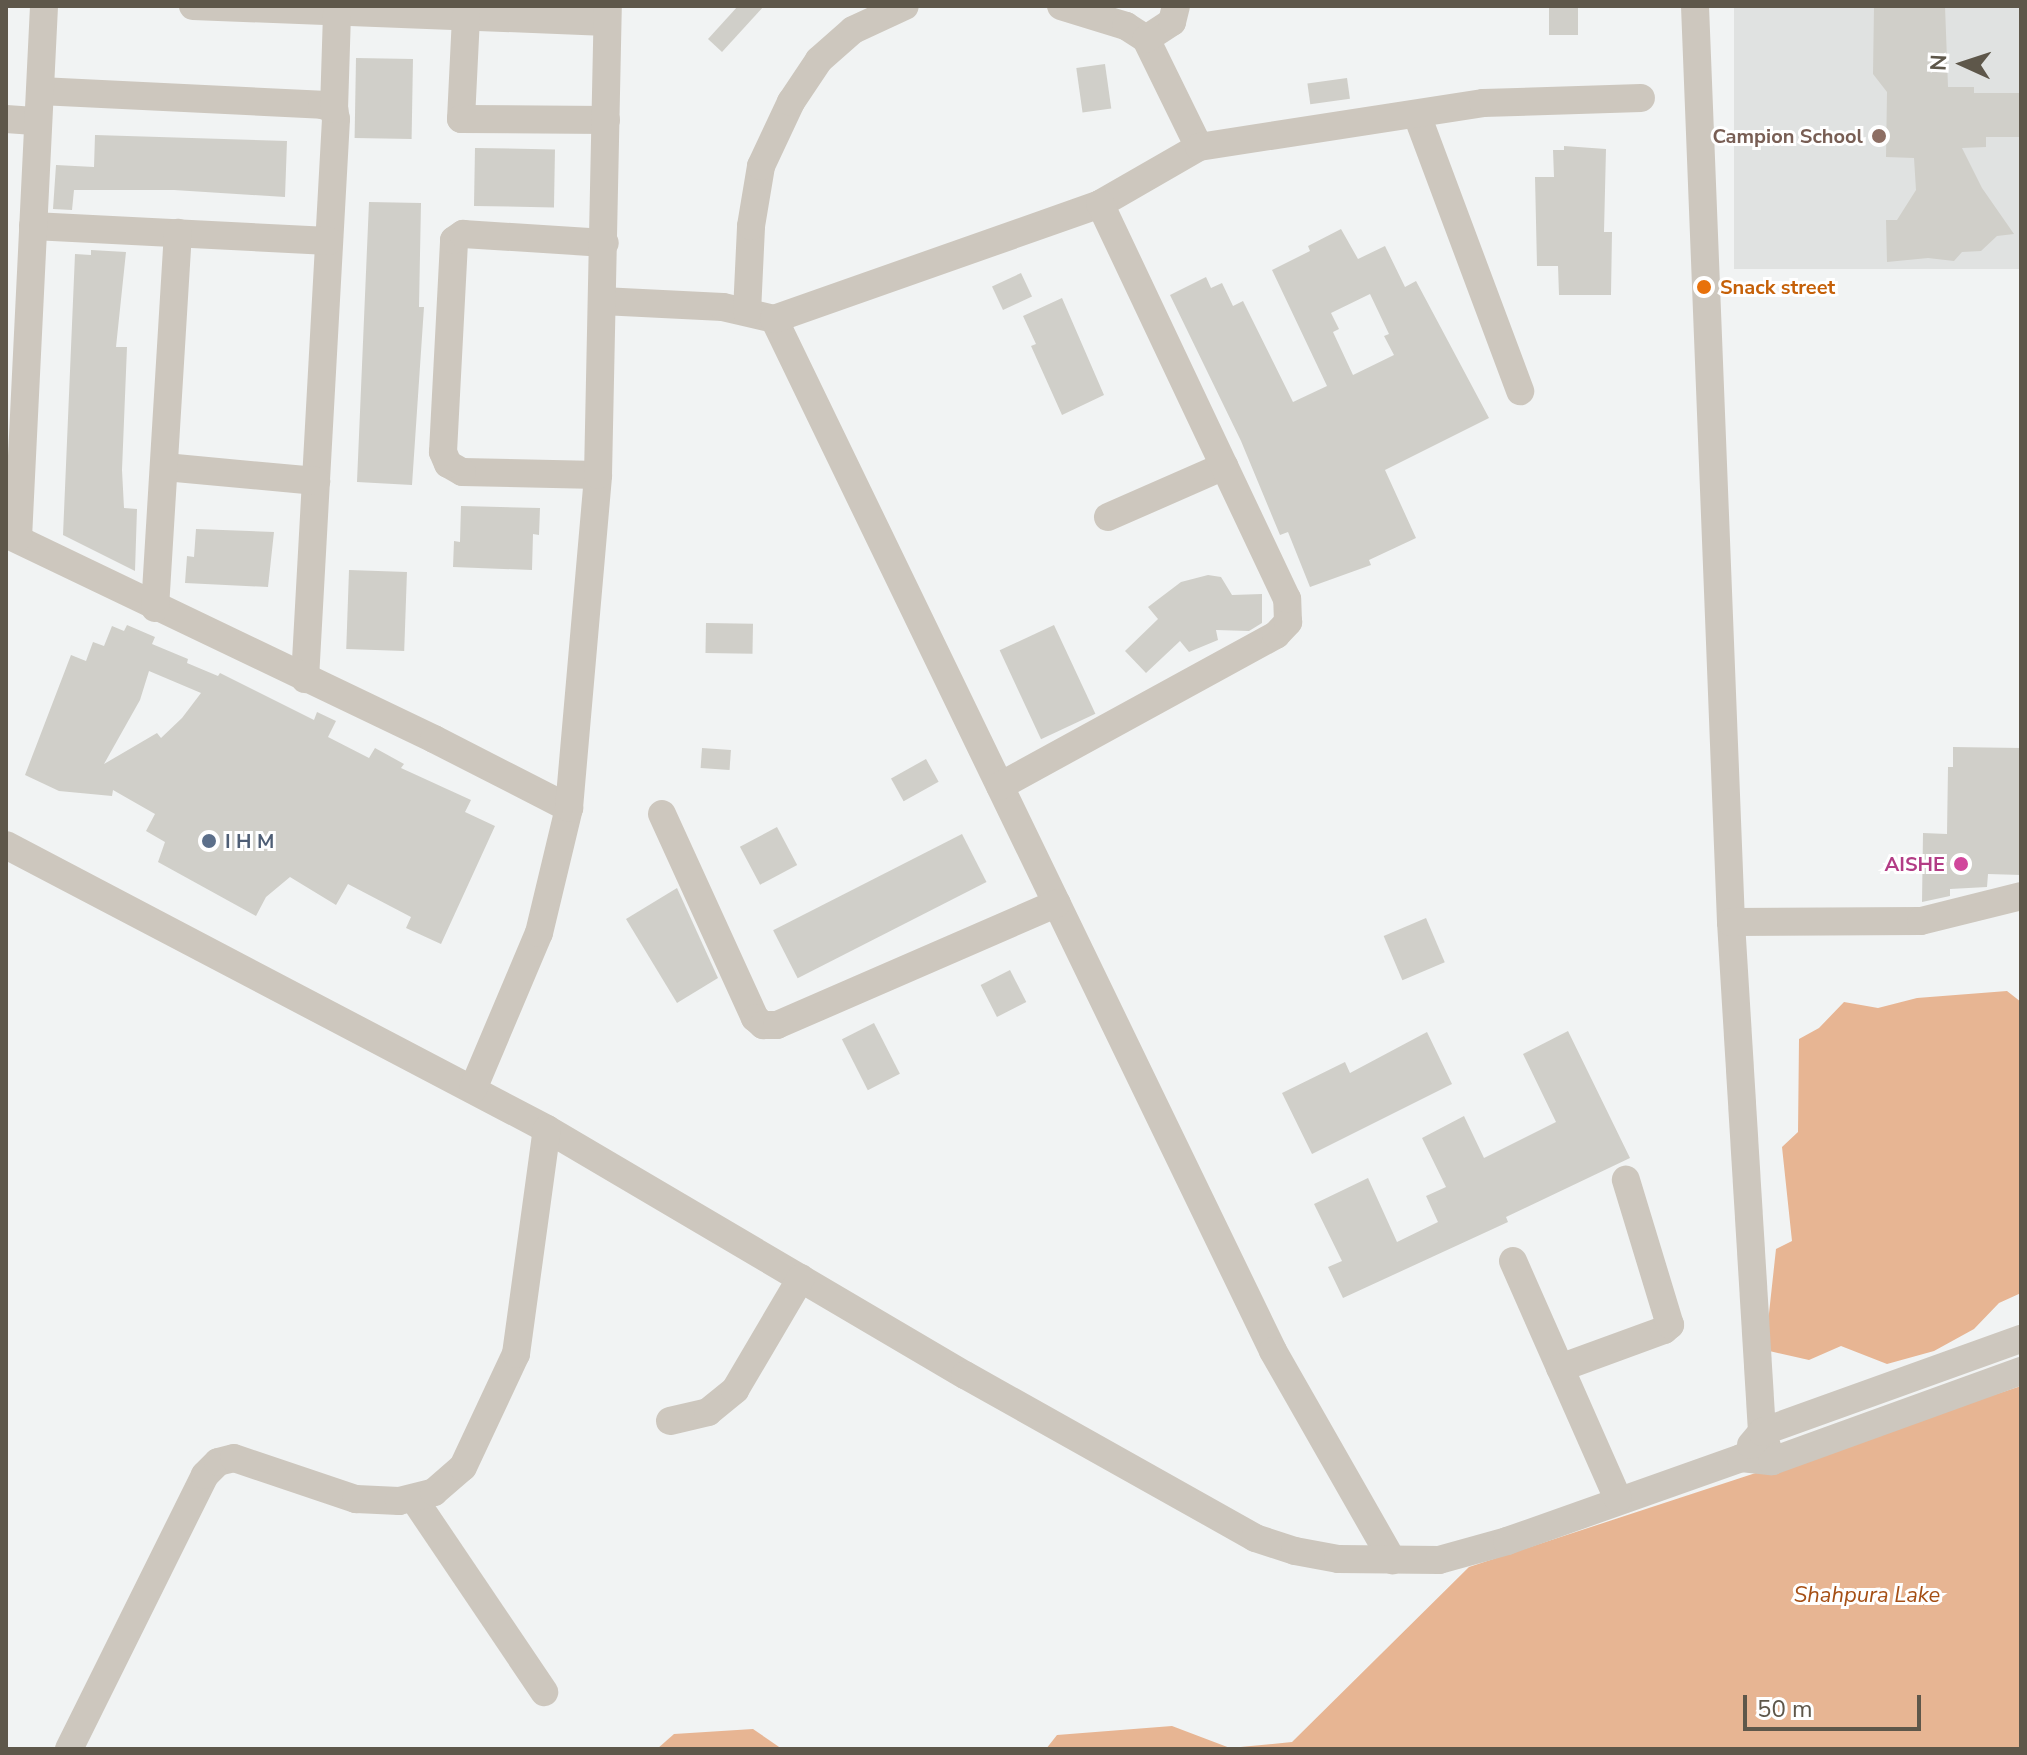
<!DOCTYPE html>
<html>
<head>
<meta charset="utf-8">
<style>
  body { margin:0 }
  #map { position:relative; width:2027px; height:1755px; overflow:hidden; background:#f1f3f3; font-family:"Nunito Sans",sans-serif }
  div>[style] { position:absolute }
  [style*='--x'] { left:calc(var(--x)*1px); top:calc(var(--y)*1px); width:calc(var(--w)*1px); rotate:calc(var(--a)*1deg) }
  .education>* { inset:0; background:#e0e2e1; transform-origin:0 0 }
  .water>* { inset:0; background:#e7b593 }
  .building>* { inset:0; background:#d0cfc9; transform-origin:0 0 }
  .minor>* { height:28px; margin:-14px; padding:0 14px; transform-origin:14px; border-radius:14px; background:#cdc7be }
  .dots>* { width:22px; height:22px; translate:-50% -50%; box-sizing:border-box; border:4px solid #fff; border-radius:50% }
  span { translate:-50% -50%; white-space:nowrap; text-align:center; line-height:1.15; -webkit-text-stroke:6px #fff; paint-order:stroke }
  .education-label { font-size:20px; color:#785e54; font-weight:700 }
  .right { translate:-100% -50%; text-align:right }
  .food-label { font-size:20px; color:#c56008; font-weight:700 }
  .left { translate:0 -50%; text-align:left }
  .service-label { font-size:20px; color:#4e5e75; font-weight:700 }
  .hotel-label { font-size:20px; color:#b23c85; font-weight:700 }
  .water-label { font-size:22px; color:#a54f15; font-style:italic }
  .frame { position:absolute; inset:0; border:8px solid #5e574a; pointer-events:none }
  .north { position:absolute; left:1923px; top:24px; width:80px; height:80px; -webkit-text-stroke:6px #fff; paint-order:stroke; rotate:273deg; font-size:22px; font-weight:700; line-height:32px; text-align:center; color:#5e574a }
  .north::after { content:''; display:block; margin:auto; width:28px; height:36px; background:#5e574a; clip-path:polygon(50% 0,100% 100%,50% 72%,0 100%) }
  .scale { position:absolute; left:1743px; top:1695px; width:178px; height:36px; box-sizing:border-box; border:4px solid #5e574a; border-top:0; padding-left:10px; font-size:24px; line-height:28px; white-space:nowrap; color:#5e574a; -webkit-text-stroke:6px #fff; paint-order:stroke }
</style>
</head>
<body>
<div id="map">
  <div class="education">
    <div style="left:1734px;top:6px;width:287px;height:263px"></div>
  </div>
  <div class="water">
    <div style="clip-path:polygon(2007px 991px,2021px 1002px,2021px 1293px,1999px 1303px,1974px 1329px,1934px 1351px,1887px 1364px,1841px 1346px,1809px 1360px,1765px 1350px,1776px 1249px,1792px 1241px,1782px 1147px,1798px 1132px,1799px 1039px,1819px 1028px,1844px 1002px,1878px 1008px,1917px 998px)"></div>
    <div style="clip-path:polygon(2021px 1386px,2021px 1749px,1046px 1749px,1057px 1735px,1172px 1726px,1230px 1748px,1292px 1742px,1469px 1567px)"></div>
    <div style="clip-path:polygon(753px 1729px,782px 1749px,657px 1749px,674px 1734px)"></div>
  </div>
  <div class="building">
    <div style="clip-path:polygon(738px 6px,764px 6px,722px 52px,708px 39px)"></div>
    <div style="left:1549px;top:6px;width:29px;height:29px"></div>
    <div style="clip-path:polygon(1874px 6px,1945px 6px,1948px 87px,1974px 87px,1974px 93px,2021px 93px,2021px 137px,1986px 137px,1986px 147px,1962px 148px,1982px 188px,2014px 234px,1997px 236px,1981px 251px,1962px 252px,1954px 261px,1928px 258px,1887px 262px,1886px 220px,1897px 220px,1916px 190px,1914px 158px,1886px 157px,1887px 92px,1873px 74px)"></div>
    <div style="left:356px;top:58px;width:57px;height:80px;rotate:1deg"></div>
    <div style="left:1105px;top:64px;width:45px;height:29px;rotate:82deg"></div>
    <div style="left:1347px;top:78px;width:21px;height:40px;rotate:82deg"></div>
    <div style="clip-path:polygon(95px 135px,287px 141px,285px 197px,174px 190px,74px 190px,72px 210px,53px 209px,56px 165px,94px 167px)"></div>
    <div style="clip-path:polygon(1564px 146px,1606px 149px,1604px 232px,1612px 232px,1611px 295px,1559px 295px,1558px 266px,1537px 266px,1535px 177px,1554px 177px,1553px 150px,1564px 150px)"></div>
    <div style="left:475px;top:148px;width:80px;height:58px;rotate:1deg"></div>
    <div style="clip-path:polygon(369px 202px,421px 203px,419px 307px,424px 307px,412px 485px,357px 482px)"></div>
    <div style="clip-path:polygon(evenodd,1341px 229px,1358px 259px,1385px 246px,1405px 287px,1416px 281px,1489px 418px,1385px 470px,1416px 538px,1369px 560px,1371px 565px,1310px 587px,1288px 532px,1280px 535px,1241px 441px,1170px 295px,1206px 277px,1211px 288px,1222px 283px,1233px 306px,1243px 301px,1293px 402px,1327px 386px,1272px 270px,1310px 251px,1308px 246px,1341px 229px,1370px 294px,1389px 334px,1384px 336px,1394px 355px,1353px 375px,1333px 332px,1339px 329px,1331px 313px,1370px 294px)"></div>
    <div style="clip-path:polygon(91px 250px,126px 252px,116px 347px,127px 347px,122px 470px,124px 508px,137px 509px,135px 571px,63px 535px,75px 254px,91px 255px)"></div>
    <div style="left:1021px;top:273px;width:26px;height:32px;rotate:65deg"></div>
    <div style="clip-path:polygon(1062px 298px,1104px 395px,1062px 415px,1031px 346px,1036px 344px,1023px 316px)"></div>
    <div style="clip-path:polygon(461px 506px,540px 508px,539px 535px,533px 534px,532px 570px,453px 567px,454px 541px,460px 542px)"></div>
    <div style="clip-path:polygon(196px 529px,274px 532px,268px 587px,185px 583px,187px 556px,194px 557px)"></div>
    <div style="left:349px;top:570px;width:58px;height:79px;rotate:2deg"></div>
    <div style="clip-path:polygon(1208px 575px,1221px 577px,1232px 595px,1262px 594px,1262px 623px,1249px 631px,1216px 630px,1218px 640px,1189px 652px,1180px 641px,1146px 673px,1125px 651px,1158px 619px,1148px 607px,1181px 582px)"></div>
    <div style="left:706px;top:623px;width:47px;height:30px;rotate:1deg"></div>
    <div style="clip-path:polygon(evenodd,127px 625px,155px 637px,152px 644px,188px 659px,187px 663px,218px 676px,220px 673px,314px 720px,317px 712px,336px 721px,328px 737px,369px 758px,375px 748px,404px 764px,401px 768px,471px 800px,465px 812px,495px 826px,441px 944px,406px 928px,411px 917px,348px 884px,336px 905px,290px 877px,266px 897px,256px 916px,158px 862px,165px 842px,146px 831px,155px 814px,113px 790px,112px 796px,59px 791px,25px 775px,71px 655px,86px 661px,93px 642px,104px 646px,112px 626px,124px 631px,127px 625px,149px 671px,201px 693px,182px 718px,161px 738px,157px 733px,104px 764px,140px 700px,149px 671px)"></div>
    <div style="left:1054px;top:625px;width:98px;height:60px;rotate:65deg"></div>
    <div style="clip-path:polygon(1953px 747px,2021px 748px,2021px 875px,1988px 874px,1987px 887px,1950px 889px,1950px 896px,1922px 902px,1923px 833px,1947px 834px,1948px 767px,1953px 767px)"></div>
    <div style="left:702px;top:748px;width:29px;height:20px;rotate:4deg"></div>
    <div style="left:926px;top:759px;width:26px;height:40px;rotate:61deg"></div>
    <div style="left:777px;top:827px;width:43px;height:42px;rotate:62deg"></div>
    <div style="left:962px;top:834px;width:54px;height:212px;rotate:63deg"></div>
    <div style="clip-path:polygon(677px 888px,718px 978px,677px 1003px,626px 919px)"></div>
    <div style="left:1426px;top:918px;width:48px;height:46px;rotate:67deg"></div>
    <div style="left:1010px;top:970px;width:36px;height:33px;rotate:63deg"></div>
    <div style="left:874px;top:1023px;width:57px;height:36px;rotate:63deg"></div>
    <div style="clip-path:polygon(1568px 1031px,1630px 1158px,1506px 1217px,1508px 1222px,1343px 1298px,1328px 1267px,1342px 1261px,1314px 1204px,1368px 1178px,1397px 1242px,1438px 1222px,1426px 1196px,1446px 1187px,1422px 1138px,1464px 1116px,1484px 1158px,1556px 1122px,1523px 1054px)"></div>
    <div style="clip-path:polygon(1427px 1032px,1452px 1084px,1312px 1154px,1282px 1093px,1345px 1062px,1350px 1073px)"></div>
  </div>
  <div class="minor">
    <div style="--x:193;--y:6;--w:414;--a:2.2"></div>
    <div style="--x:1061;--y:6;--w:68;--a:17.1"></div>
    <div style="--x:1126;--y:26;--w:24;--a:33"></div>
    <div style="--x:1146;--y:39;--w:120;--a:63.9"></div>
    <div style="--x:1695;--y:6;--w:917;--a:87.75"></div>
    <div style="--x:1731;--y:922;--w:511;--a:86.52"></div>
    <div style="--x:1762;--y:1432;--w:31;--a:71"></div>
    <div style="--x:466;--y:17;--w:102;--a:92.8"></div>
    <div style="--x:461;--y:119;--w:145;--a:0.4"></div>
    <div style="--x:1146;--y:39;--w:31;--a:-33"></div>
    <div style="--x:1172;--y:22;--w:16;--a:-76"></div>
    <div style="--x:40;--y:91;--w:282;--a:2.8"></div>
    <div style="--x:322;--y:105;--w:13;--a:18"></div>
    <div style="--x:334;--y:109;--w:10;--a:79"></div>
    <div style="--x:336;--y:119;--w:561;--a:93.17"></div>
    <div style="--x:334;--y:109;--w:97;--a:-88.2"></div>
    <div style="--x:1417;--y:115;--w:295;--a:69.5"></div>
    <div style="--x:6;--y:119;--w:32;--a:4"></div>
    <div style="--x:33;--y:226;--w:296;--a:2.9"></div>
    <div style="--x:602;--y:301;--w:121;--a:2.8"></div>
    <div style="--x:723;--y:307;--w:52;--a:13.2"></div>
    <div style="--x:774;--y:319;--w:1146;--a:64.19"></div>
    <div style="--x:1273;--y:1351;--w:241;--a:60.3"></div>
    <div style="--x:747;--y:312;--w:86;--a:-87.3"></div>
    <div style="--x:751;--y:226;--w:61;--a:-80.5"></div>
    <div style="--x:761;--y:166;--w:71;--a:-64.9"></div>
    <div style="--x:791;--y:102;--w:50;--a:-56.3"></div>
    <div style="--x:819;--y:60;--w:45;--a:-41.4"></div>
    <div style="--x:853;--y:30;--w:57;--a:-24.8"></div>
    <div style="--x:774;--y:319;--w:346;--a:-19.4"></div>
    <div style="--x:1100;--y:204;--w:114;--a:-29.9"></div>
    <div style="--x:1199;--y:147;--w:287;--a:-8.8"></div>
    <div style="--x:1483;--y:103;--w:158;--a:-1.8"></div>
    <div style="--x:165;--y:467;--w:152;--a:5.3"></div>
    <div style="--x:598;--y:475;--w:136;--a:-178.7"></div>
    <div style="--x:462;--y:472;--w:16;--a:-150"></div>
    <div style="--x:448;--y:464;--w:13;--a:-113"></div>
    <div style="--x:443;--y:452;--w:212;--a:-87"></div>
    <div style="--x:454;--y:240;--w:11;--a:-34"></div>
    <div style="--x:463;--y:234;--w:142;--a:3.6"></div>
    <div style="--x:1108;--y:517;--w:127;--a:-23.7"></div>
    <div style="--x:6;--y:534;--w:475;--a:25.6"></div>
    <div style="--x:434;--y:739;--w:152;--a:27.1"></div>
    <div style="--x:18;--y:538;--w:533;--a:-87.2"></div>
    <div style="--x:155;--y:608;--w:376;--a:-86.5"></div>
    <div style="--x:1000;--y:786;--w:315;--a:-28.7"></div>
    <div style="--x:1276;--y:635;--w:18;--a:-47"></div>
    <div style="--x:1288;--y:622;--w:23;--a:-92"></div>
    <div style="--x:1287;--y:599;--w:437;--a:-115.3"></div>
    <div style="--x:662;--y:814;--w:224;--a:65.5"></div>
    <div style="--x:755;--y:1018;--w:11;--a:41"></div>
    <div style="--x:763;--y:1025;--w:14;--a:0"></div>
    <div style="--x:777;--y:1025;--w:305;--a:-23.5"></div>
    <div style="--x:6;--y:845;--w:611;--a:27.7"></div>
    <div style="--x:547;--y:1129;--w:485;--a:30.5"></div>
    <div style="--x:965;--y:1375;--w:333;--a:29.3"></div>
    <div style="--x:1255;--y:1538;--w:42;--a:18"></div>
    <div style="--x:1295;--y:1551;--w:44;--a:10.5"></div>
    <div style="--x:1338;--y:1559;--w:101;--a:0.6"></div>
    <div style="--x:1439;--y:1560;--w:71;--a:-15.6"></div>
    <div style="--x:1507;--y:1541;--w:248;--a:-19.5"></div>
    <div style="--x:1741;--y:1458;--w:31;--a:6"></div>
    <div style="--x:1772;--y:1461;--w:265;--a:-19.9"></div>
    <div style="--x:1731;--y:922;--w:190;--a:-0.3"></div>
    <div style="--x:1921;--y:921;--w:103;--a:-14"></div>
    <div style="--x:473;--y:1089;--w:169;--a:-67.1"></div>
    <div style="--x:539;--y:933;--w:129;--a:-76.5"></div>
    <div style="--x:569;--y:808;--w:334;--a:-85"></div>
    <div style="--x:598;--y:475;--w:469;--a:-88.8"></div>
    <div style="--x:1513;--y:1261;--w:260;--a:66.2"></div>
    <div style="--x:1560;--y:1368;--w:111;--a:-20.1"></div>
    <div style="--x:1664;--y:1330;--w:8;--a:-40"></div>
    <div style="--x:1670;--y:1325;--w:152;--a:-106.9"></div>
    <div style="--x:670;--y:1421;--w:39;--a:-13"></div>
    <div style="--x:708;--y:1412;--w:35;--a:-39"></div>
    <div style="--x:735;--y:1390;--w:130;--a:-59.5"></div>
    <div style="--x:1751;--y:1445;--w:17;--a:-50"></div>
    <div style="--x:1762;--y:1432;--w:275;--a:-19.8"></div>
    <div style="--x:414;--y:1499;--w:233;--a:56"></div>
    <div style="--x:69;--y:1749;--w:306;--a:-63.6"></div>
    <div style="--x:205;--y:1475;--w:18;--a:-45"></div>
    <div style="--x:218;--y:1462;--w:16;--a:-14"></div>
    <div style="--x:234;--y:1458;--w:129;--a:18.6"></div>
    <div style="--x:356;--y:1499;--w:43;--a:2.7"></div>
    <div style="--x:399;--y:1501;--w:36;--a:-14"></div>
    <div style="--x:434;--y:1492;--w:38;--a:-41"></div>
    <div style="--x:463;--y:1467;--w:125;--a:-64.9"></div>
    <div style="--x:516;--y:1354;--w:227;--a:-82.2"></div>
  </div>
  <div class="dots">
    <div style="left:1879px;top:136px;background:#8d6e63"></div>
    <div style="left:1704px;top:287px;background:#e8710a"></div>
    <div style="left:209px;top:841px;background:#5c6f8a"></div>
    <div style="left:1961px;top:864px;background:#d1479c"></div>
  </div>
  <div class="education-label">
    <span class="right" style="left:1863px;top:136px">Campion School</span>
  </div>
  <div class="food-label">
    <span class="left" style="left:1720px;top:287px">Snack street</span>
  </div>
  <div class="service-label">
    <span class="left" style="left:225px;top:841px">I H M</span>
  </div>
  <div class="hotel-label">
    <span class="right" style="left:1945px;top:864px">AISHE</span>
  </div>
  <div class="water-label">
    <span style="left:1867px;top:1596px">Shahpura Lake</span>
  </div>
  <div class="frame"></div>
  <div class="north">N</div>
  <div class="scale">50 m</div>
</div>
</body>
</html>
